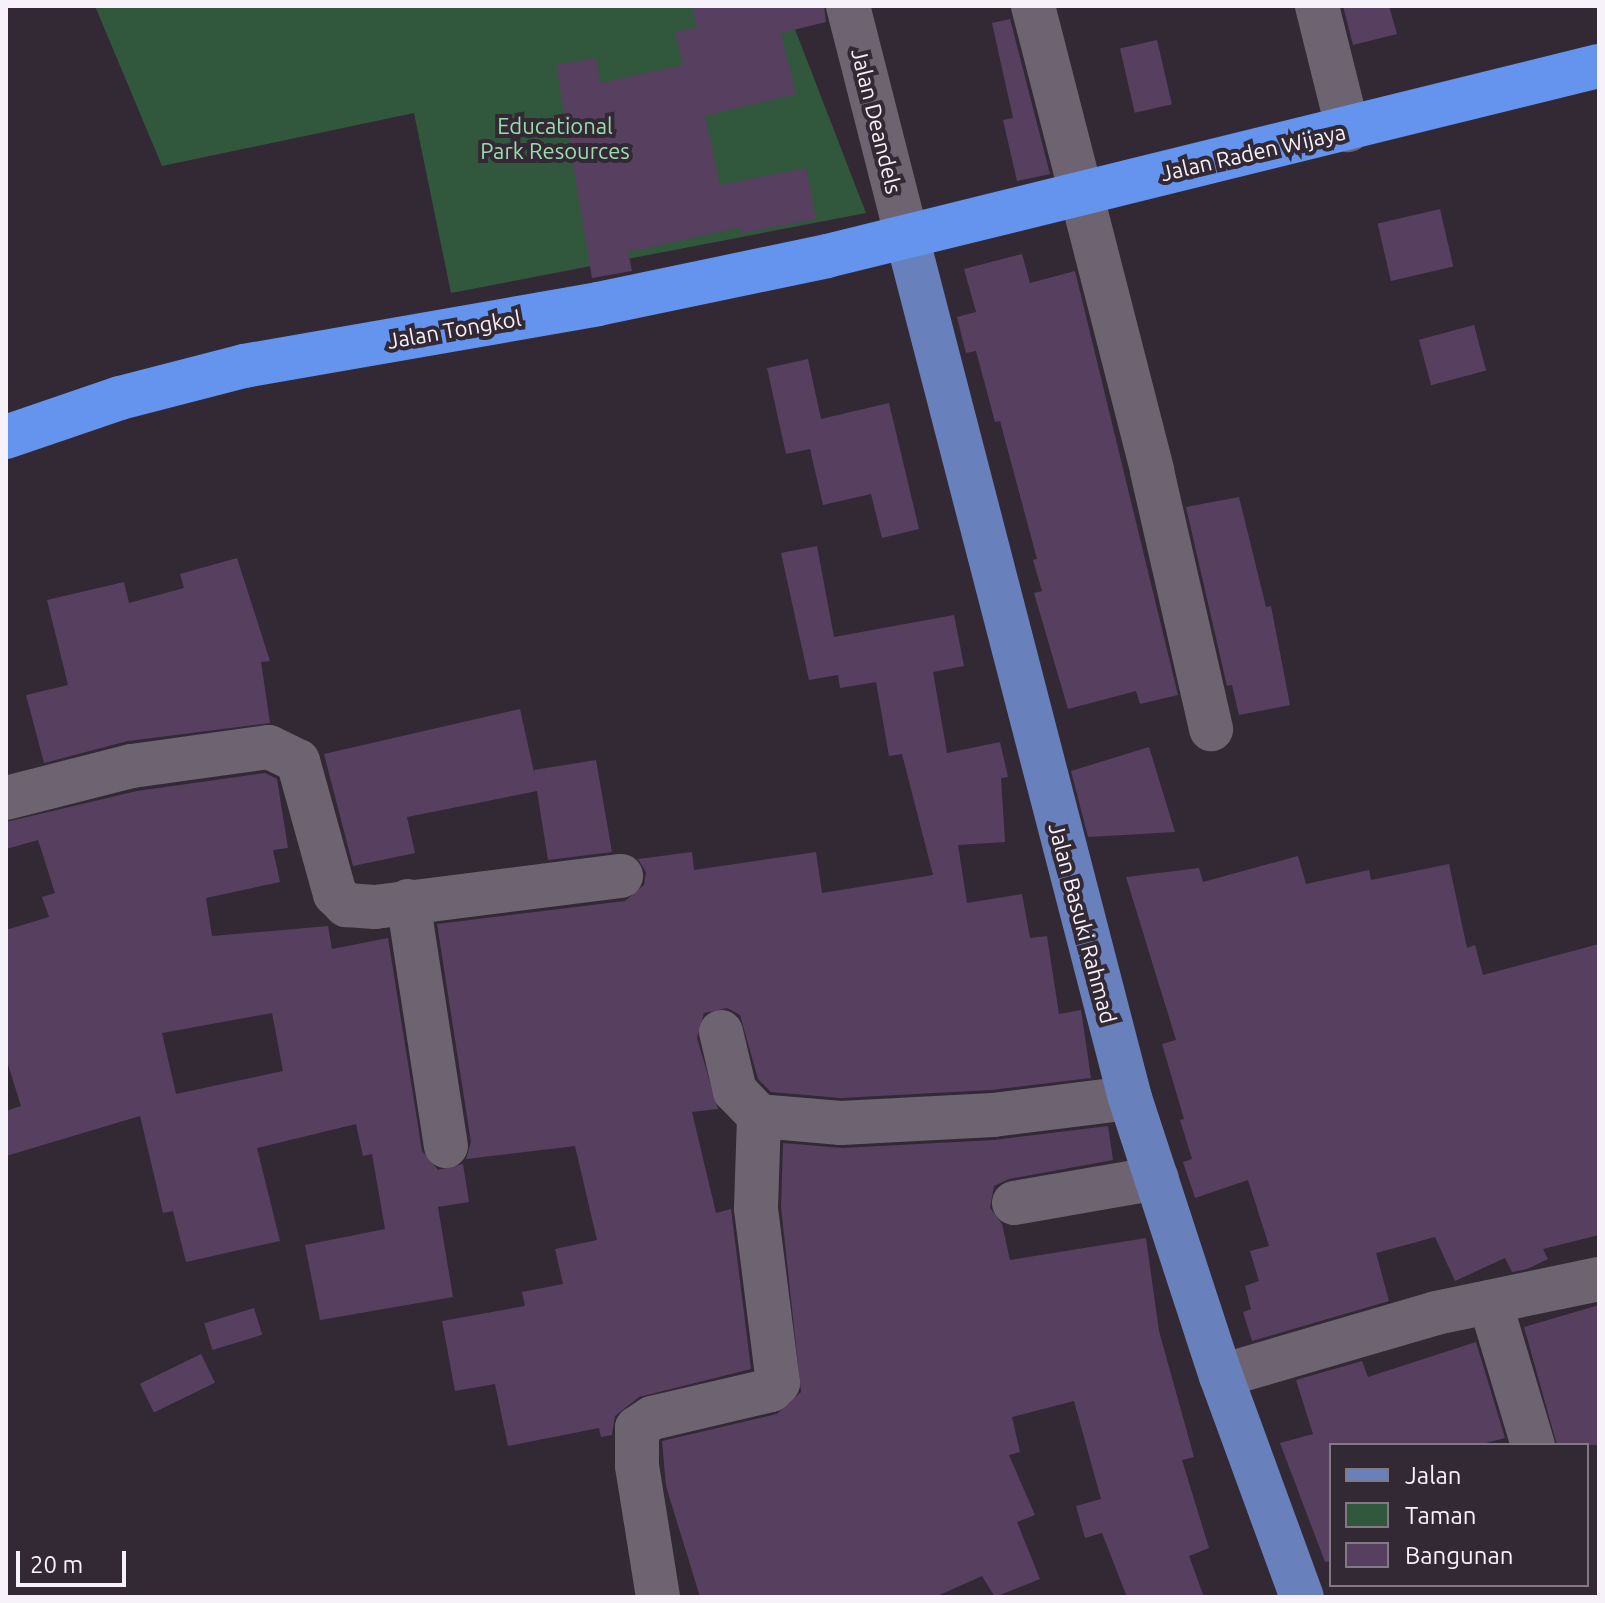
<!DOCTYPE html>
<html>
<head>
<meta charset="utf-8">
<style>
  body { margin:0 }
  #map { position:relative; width:1605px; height:1603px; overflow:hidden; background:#322935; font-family:Ubuntu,sans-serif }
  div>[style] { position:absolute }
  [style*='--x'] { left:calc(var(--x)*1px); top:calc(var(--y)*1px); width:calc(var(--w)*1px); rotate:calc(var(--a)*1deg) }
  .green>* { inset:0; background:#31573d }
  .building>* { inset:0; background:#573f60; transform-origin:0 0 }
  .minor>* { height:44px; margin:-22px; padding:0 22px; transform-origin:22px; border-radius:22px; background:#6e6471 }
  .major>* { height:44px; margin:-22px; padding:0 22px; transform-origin:22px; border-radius:22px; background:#6881bc }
  .highway>* { height:44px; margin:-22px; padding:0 22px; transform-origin:22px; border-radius:22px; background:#6494ee }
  span { translate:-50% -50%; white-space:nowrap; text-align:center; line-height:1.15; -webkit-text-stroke:8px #322935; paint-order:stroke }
  .street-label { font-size:22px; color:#f7f2fa }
  .park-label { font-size:22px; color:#9adcae }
  .frame { position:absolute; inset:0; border:8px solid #f7f2fa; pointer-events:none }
  .legend { position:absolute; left:1329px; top:1443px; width:260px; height:144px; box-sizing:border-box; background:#322935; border:2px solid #817984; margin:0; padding:10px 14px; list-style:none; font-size:24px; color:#f7f2fa }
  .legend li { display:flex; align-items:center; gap:16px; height:40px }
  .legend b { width:40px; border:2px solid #817984 }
  .scale { position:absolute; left:16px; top:1551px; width:110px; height:36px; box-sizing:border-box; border:4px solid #f7f2fa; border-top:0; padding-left:10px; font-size:24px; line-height:28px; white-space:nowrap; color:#f7f2fa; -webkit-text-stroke:6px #322935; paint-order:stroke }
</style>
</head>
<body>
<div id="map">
  <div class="green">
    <div style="clip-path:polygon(95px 6px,786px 6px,866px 213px,451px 293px,414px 113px,162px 166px)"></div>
  </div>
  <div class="building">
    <div style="clip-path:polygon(692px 6px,824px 6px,826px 22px,781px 33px,796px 94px,705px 116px,720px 185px,806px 168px,816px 219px,742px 233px,741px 227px,628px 252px,632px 271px,592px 278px,556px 65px,596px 58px,600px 83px,683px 65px,675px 32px,697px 27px)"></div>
    <div style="clip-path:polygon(1343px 6px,1389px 6px,1397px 34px,1353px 45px)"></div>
    <div style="clip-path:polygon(1010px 19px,1050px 174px,1017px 181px,1003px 120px,1013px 118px,992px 23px)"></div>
    <div style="left:1157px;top:40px;width:66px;height:38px;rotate:77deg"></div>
    <div style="left:1440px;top:209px;width:59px;height:64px;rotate:77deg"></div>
    <div style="clip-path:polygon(1022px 254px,1030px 283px,1075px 271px,1178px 695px,1140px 704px,1136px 691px,1068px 709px,1034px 593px,1042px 591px,1033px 560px,1037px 559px,1000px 421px,995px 422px,976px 351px,966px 353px,957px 317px,976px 312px,964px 269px)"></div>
    <div style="left:1474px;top:325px;width:47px;height:57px;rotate:75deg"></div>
    <div style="clip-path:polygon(808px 359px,821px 419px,889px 403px,919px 529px,882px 538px,871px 494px,823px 505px,810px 449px,786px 454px,767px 368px)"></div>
    <div style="clip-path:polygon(1239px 497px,1266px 607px,1271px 606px,1290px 705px,1239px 715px,1232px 685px,1227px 686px,1186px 507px)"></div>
    <div style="clip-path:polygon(817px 546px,834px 637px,954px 615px,964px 666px,933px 672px,947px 753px,1000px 742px,1008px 777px,1001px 778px,1005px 842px,958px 845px,967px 903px,1022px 894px,1030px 938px,1047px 936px,1059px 1014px,1081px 1010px,1091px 1078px,991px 1090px,841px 1098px,771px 1092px,758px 1079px,740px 1015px,727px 1008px,704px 1013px,697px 1038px,718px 1109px,692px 1112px,716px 1213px,731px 1209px,751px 1369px,639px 1397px,615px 1416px,612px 1435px,601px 1437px,599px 1428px,508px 1446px,495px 1384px,455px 1391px,442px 1321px,525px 1306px,522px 1292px,563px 1284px,555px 1249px,597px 1240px,575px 1146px,466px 1159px,471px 1142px,437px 924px,625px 901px,644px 885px,646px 872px,638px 859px,692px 852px,694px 870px,816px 852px,822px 893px,933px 875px,902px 754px,889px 756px,876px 682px,840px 688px,838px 675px,809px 680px,781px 553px)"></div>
    <div style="clip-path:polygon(237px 558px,270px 661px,261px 662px,270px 723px,128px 741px,44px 763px,26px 695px,68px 685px,47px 600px,124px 582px,129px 603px,184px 588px,180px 574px)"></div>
    <div style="clip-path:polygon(520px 709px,535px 777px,534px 770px,596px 760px,612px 852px,548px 860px,537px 791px,407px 817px,415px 853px,353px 866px,324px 754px)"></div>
    <div style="clip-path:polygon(1149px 747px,1175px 832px,1088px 837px,1071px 771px)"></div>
    <div style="clip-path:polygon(evenodd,265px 773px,277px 779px,288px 848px,273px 850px,280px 882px,206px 898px,212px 936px,328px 926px,332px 949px,388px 938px,422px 1151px,438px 1170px,463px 1164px,469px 1202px,438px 1207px,453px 1297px,320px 1320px,305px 1245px,385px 1229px,372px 1154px,363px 1156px,356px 1124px,257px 1148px,280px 1241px,186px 1262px,173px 1211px,163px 1213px,140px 1116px,6px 1156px,6px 1111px,21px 1106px,6px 1058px,6px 930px,49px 917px,42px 897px,55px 893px,38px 840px,6px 849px,6px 822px,137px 791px,265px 773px,272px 1013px,283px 1071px,176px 1094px,162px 1033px,272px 1013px)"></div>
    <div style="clip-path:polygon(1298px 856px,1306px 884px,1369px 870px,1371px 880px,1449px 864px,1467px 948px,1475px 945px,1483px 975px,1599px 944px,1599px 1235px,1543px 1249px,1548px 1259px,1527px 1269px,1512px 1272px,1505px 1258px,1455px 1281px,1435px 1237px,1376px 1253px,1389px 1301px,1252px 1341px,1243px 1312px,1251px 1309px,1245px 1286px,1259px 1281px,1250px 1251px,1269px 1246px,1248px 1180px,1195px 1198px,1183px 1162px,1192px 1159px,1180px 1120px,1184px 1119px,1162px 1044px,1176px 1040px,1126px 877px,1199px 868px,1203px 882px)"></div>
    <div style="clip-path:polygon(1108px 1126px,1113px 1160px,1009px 1179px,994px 1186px,990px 1208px,1002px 1224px,1010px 1260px,1146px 1238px,1159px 1331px,1194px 1457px,1182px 1460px,1209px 1548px,1189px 1556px,1204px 1597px,1127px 1597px,1102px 1533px,1085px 1538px,1076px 1506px,1101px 1499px,1074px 1401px,1012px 1417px,1020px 1452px,1009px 1455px,1035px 1515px,1017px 1522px,1040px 1579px,995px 1597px,982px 1576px,935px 1597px,700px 1597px,666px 1486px,662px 1441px,777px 1414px,801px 1392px,781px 1207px,783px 1143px,842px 1148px,994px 1140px)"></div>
    <div style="clip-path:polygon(1599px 1305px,1599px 1445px,1557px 1445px,1524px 1327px)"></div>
    <div style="left:254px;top:1308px;width:28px;height:52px;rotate:73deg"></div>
    <div style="clip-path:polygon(1476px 1342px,1505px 1438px,1478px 1445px,1331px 1445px,1331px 1561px,1325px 1562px,1280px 1443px,1313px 1434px,1296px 1380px,1362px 1361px,1368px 1377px)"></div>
    <div style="left:201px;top:1354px;width:32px;height:68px;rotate:64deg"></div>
  </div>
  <div class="minor">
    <div style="--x:848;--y:6;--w:238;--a:75.7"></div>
    <div style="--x:1033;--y:6;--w:480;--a:75.6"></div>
    <div style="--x:1152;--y:471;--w:265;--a:77.1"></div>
    <div style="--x:1317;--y:6;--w:128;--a:76"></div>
    <div style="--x:6;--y:798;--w:130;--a:-14.3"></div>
    <div style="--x:132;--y:766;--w:138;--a:-7.9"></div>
    <div style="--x:269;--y:747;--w:32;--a:26"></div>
    <div style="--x:298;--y:761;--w:138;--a:74.5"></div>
    <div style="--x:335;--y:894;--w:16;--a:45"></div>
    <div style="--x:346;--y:905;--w:29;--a:4"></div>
    <div style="--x:375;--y:907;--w:248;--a:-7.2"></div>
    <div style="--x:408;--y:901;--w:248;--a:81.2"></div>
    <div style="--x:721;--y:1032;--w:61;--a:76.7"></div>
    <div style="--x:735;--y:1091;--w:35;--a:46"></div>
    <div style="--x:759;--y:1116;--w:82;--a:4.9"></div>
    <div style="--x:841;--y:1123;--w:152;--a:-3"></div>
    <div style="--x:993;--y:1115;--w:138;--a:-7.1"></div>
    <div style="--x:1014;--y:1203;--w:145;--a:-9.9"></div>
    <div style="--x:1490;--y:1302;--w:149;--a:73.3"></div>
    <div style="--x:1221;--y:1376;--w:224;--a:-16.3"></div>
    <div style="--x:1436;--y:1313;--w:167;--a:-11.8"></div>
    <div style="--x:658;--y:1597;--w:133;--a:-99.1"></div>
    <div style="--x:637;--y:1466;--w:38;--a:-90"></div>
    <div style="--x:637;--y:1428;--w:18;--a:-34"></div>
    <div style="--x:652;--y:1418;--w:122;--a:-13.2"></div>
    <div style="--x:771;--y:1390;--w:10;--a:-45"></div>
    <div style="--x:778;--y:1383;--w:176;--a:-97.2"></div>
    <div style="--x:756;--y:1208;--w:92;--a:-88.1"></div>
  </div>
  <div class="major">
    <div style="--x:907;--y:237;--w:889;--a:75.48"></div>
    <div style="--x:1130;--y:1098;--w:293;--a:71.9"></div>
    <div style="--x:1221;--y:1376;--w:235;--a:69.9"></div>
  </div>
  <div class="highway">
    <div style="--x:6;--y:437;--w:120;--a:-18.9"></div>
    <div style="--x:120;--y:398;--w:128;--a:-14.5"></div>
    <div style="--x:244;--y:366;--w:359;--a:-9.9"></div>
    <div style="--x:598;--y:304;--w:234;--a:-11.8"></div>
    <div style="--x:827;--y:256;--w:795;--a:-13.83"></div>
  </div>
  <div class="street-label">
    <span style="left:877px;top:121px;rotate:76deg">Jalan Deandels</span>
    <span style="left:1253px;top:152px;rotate:-13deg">Jalan Raden Wijaya</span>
    <span style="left:454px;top:329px;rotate:-10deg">Jalan Tongkol</span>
    <span style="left:1083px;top:923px;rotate:75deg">Jalan Basuki Rahmad</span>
  </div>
  <div class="park-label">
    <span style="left:555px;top:138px">Educational<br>Park Resources</span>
  </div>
  <div class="frame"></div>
  <ul class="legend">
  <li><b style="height:10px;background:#6881bc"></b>Jalan</li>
  <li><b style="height:22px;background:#31573d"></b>Taman</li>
  <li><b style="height:22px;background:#573f60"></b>Bangunan</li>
  </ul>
  <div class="scale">20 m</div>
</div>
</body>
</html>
